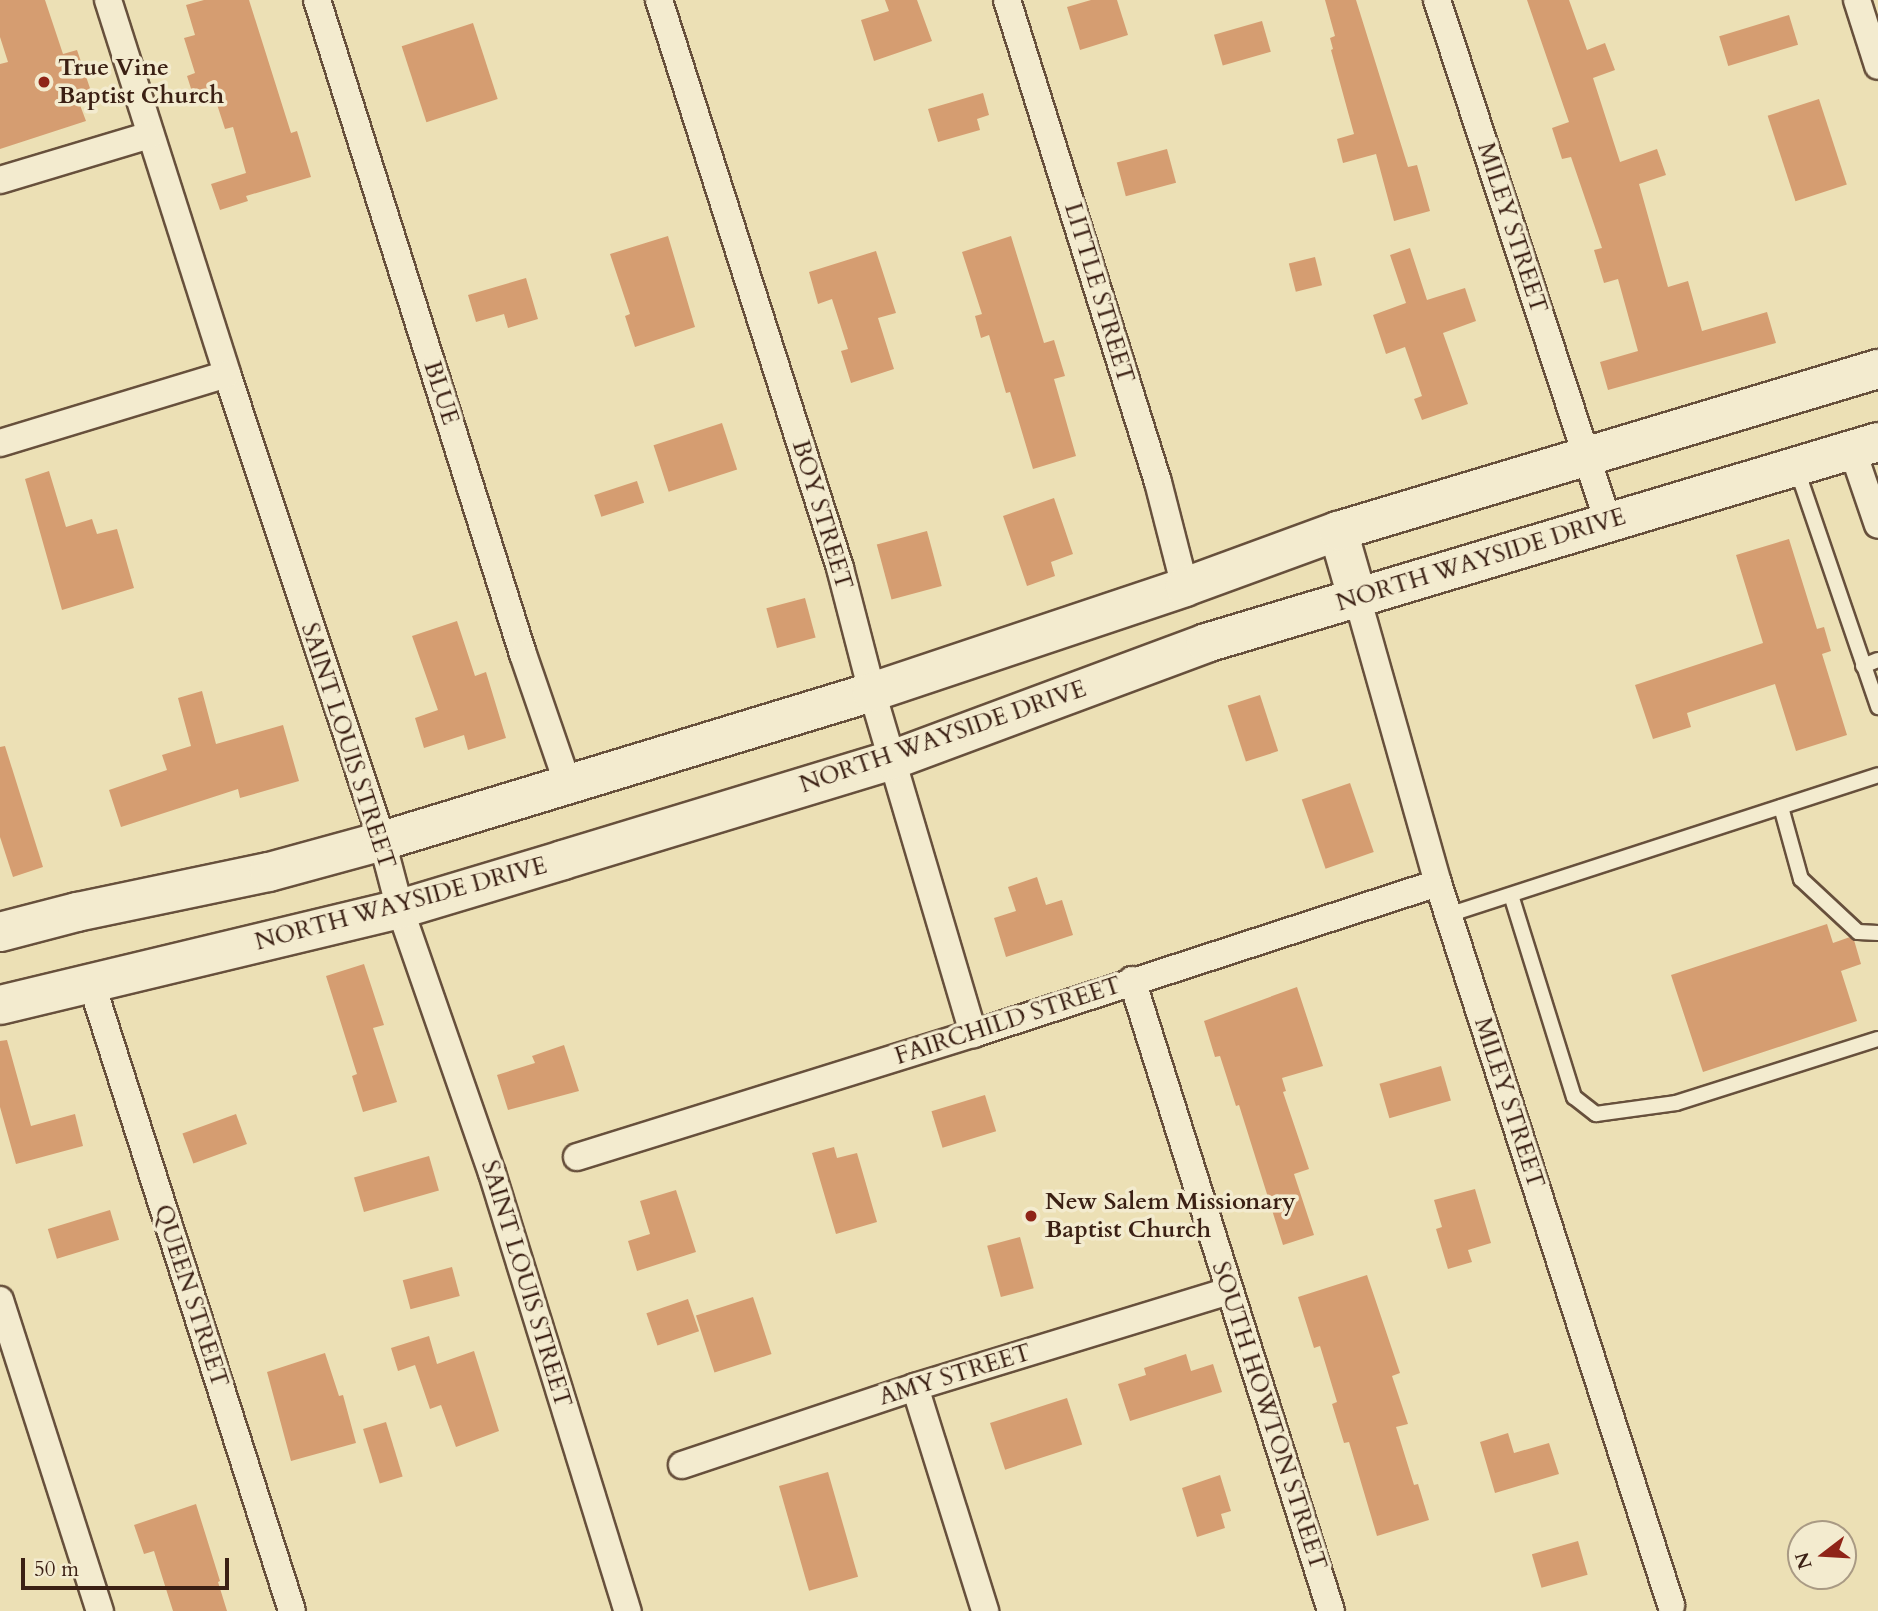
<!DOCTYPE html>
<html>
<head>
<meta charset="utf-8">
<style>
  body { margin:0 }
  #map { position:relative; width:1878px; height:1611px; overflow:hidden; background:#ece0b5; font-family:Cardo,serif }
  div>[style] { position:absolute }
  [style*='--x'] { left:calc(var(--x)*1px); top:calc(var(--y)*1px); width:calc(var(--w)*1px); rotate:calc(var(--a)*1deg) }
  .building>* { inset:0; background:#d59d71; transform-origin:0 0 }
  .roads { filter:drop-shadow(2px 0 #67503c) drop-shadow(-2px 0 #67503c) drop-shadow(0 2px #67503c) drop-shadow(0 -2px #67503c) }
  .lane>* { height:14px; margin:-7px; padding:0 7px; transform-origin:7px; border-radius:7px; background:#f3ebcf }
  .street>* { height:26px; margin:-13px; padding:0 13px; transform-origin:13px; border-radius:13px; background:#f3ebcf }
  .secondary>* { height:38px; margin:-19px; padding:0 19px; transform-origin:19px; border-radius:19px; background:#f3ebcf }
  .dots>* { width:19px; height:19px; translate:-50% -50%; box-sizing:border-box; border:4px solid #f3ebcf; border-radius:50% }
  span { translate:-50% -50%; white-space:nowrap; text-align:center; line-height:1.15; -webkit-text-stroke:7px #f3ebcf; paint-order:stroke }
  .poi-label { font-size:24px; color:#3b2014; font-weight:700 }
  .left { translate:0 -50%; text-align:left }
  .street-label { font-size:24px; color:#3b2014 }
  .north { position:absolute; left:1787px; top:1520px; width:70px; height:70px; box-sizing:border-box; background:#f3ebcf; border:2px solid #a99a84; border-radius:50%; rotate:253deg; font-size:19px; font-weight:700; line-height:28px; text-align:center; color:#3b2014 }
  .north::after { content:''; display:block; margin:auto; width:24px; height:32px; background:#8f2418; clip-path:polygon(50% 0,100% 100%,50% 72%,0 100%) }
  .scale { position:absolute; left:21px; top:1558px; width:208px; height:32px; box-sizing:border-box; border:4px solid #3b2014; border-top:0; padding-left:9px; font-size:21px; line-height:24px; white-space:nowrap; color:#3b2014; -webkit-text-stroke:5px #f3ebcf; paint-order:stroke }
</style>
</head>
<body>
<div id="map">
  <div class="building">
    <div style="clip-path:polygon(0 0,45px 0,63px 54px,77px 50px,94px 100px,80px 105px,86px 121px,0 149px,0 64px,8px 62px,0 37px)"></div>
    <div style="clip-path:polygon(204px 0,249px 0,291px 133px,297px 131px,311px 177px,246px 196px,248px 201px,220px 210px,211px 184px,246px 173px,233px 127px,225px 129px,213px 92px,194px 98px,187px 76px,195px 73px,184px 38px,195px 35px,186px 5px)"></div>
    <div style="clip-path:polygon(885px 0,917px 0,932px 41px,874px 61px,861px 20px,889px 11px)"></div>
    <div style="clip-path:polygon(1091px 0,1117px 0,1128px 35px,1080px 50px,1067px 7px)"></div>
    <div style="clip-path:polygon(1325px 0,1356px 0,1408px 167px,1417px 165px,1430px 211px,1394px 221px,1376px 154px,1343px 163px,1337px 139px,1354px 134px,1331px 50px,1333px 49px,1330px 38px,1335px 36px)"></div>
    <div style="clip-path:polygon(1527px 0,1569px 0,1587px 50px,1605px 43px,1615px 70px,1593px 78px,1620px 162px,1657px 149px,1666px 175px,1639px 184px,1668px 287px,1688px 281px,1702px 331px,1767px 312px,1776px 343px,1608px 390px,1600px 362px,1638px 351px,1618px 279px,1604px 283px,1594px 250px,1602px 248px,1571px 157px,1562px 159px,1552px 128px,1569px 122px)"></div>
    <div style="left:1789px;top:15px;width:31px;height:73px;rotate:73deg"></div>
    <div style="left:1262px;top:21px;width:32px;height:50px;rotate:74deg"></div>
    <div style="left:473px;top:23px;width:80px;height:75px;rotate:72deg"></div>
    <div style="clip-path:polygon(983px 93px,989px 115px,977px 119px,980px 130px,938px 142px,928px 109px)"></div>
    <div style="left:1819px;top:99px;width:90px;height:54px;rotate:72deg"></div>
    <div style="left:1167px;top:149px;width:35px;height:52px;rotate:75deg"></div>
    <div style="clip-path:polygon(668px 236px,695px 327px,635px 347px,625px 316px,630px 314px,610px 254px)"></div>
    <div style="clip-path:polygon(1011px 236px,1044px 343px,1054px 340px,1065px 376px,1054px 379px,1076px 456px,1033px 469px,1010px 392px,1006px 393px,989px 335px,981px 338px,975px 316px,982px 314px,962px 252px)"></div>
    <div style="clip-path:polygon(1410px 248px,1427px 300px,1465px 288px,1476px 321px,1443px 333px,1468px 404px,1422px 420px,1414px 399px,1422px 396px,1405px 347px,1386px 354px,1373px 315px,1406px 303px,1390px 255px)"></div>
    <div style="clip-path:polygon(876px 251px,896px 313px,878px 318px,894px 369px,851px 383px,841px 351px,848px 349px,832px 299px,818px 304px,809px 272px)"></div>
    <div style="left:1315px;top:257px;width:29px;height:27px;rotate:76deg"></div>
    <div style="clip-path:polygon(526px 278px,538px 319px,508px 328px,504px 314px,476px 322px,468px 295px)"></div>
    <div style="left:722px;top:423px;width:49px;height:72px;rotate:72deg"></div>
    <div style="clip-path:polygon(49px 471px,66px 527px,92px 519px,97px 534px,117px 529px,134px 588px,62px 610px,25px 479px)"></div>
    <div style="left:637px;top:481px;width:23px;height:45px;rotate:72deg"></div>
    <div style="clip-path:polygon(1054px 498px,1073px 554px,1051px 562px,1055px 576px,1027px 586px,1003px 516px)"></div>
    <div style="left:927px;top:531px;width:57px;height:52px;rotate:75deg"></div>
    <div style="clip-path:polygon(1789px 539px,1817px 629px,1824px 627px,1831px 651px,1822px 654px,1847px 735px,1796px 751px,1775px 684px,1687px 713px,1691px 727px,1653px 739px,1635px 685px,1763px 643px,1736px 555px)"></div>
    <div style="left:805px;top:598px;width:41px;height:40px;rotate:75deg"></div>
    <div style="clip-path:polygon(457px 621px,475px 676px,486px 672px,506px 738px,468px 750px,464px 735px,424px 748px,415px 718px,438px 710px,412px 636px)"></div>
    <div style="clip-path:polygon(202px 691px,216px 744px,283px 725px,299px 781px,240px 798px,238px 789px,121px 827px,109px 790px,167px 770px,162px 755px,191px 746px,178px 698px)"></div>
    <div style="left:1260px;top:695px;width:59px;height:34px;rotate:72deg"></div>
    <div style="clip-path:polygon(5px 746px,43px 867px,13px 877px,0 837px,0 747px)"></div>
    <div style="left:1350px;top:783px;width:73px;height:51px;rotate:71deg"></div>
    <div style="clip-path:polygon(1037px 877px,1046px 905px,1062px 900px,1073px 935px,1006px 957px,994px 918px,1016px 911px,1008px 887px)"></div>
    <div style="clip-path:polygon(1827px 924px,1833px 943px,1850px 937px,1854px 940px,1861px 964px,1841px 971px,1857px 1021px,1703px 1072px,1671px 975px)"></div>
    <div style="clip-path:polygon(364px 964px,384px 1025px,373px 1028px,397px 1102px,363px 1112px,352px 1076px,357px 1074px,326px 976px)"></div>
    <div style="clip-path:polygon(1297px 987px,1323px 1066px,1282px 1078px,1286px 1091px,1283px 1092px,1309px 1169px,1294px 1174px,1314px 1235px,1283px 1245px,1239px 1105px,1236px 1106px,1220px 1056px,1215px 1057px,1204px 1021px)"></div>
    <div style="clip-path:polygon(7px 1040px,31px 1126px,75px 1114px,83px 1146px,16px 1164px,0 1107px,0 1041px)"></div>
    <div style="clip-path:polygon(564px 1045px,579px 1091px,508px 1110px,497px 1075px,535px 1063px,532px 1056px)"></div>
    <div style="left:1441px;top:1066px;width:36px;height:64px;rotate:74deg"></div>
    <div style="left:985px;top:1095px;width:38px;height:56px;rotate:73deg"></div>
    <div style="left:236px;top:1114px;width:32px;height:57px;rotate:70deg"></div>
    <div style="clip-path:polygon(834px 1147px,837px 1158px,857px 1153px,877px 1222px,836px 1234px,812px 1153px)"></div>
    <div style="left:429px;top:1156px;width:36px;height:78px;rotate:74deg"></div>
    <div style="clip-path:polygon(1475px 1189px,1491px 1243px,1468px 1250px,1472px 1262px,1448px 1269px,1436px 1229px,1442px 1227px,1434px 1200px)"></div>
    <div style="clip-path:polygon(676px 1190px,696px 1252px,637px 1271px,628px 1241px,650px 1234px,640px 1201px)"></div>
    <div style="left:110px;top:1210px;width:31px;height:65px;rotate:73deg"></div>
    <div style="left:1020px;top:1237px;width:53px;height:34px;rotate:75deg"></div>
    <div style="left:452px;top:1267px;width:30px;height:51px;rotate:75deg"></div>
    <div style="clip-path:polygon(1367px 1275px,1400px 1373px,1392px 1376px,1408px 1424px,1396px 1427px,1414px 1485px,1418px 1484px,1429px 1520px,1377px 1536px,1349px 1442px,1344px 1443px,1332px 1404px,1337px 1402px,1320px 1346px,1314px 1348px,1298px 1297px)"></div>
    <div style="left:753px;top:1297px;width:60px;height:60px;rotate:72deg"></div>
    <div style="left:688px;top:1299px;width:34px;height:44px;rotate:71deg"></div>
    <div style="clip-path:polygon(429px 1336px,437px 1364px,474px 1351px,499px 1431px,456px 1447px,441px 1405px,430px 1409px,415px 1365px,398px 1371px,391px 1348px)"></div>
    <div style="clip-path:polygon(325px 1353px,339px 1396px,343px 1395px,356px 1443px,291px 1461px,267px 1372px)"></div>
    <div style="clip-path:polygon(1186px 1354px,1191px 1371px,1213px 1364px,1222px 1392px,1130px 1421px,1118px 1384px,1146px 1375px,1144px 1368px)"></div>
    <div style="left:1067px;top:1398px;width:49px;height:81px;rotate:72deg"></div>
    <div style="left:386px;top:1422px;width:57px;height:24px;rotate:73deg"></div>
    <div style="clip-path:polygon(1508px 1433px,1514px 1453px,1549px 1443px,1559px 1474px,1495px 1493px,1480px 1442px)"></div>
    <div style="left:828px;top:1472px;width:109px;height:51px;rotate:74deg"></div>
    <div style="clip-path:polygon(1220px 1475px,1231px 1511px,1221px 1514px,1225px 1528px,1197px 1537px,1182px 1488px)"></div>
    <div style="clip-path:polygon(196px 1504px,220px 1581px,218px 1582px,227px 1611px,173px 1611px,154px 1551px,144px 1554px,134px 1525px)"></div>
    <div style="left:1578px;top:1541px;width:35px;height:48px;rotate:74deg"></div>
  </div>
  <div class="roads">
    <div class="lane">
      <div style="--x:1796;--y:467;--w:254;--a:71.1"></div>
      <div style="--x:1863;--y:666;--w:16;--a:-22"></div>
      <div style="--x:1781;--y:807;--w:75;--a:74.5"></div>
      <div style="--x:1801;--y:879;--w:78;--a:42.9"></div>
      <div style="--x:1858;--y:932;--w:20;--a:3"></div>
      <div style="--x:1511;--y:895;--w:212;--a:72.7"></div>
      <div style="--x:1574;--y:1097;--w:28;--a:38"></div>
      <div style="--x:1596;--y:1114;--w:81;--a:-7.8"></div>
      <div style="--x:1676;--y:1103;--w:212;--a:-17.6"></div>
      <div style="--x:1448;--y:915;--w:452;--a:-18"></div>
    </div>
    <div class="street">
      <div style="--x:108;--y:0;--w:392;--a:72.3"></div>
      <div style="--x:227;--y:374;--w:492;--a:71.6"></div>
      <div style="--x:382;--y:841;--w:70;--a:75.2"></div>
      <div style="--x:400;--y:909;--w:280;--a:70.8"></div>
      <div style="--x:492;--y:1173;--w:459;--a:72.8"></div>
      <div style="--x:317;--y:0;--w:686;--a:72.52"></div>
      <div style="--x:523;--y:654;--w:139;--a:71"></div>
      <div style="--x:659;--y:0;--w:596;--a:72.32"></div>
      <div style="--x:840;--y:568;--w:128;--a:75.5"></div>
      <div style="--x:872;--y:692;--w:357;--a:73.5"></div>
      <div style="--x:1007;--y:0;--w:505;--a:72.61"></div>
      <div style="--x:1158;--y:482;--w:108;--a:75.6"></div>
      <div style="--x:1437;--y:0;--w:549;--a:71.86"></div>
      <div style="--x:1857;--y:0;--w:69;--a:72.3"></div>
      <div style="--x:0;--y:180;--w:157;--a:-16.7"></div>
      <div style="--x:0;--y:443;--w:237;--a:-16.9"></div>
      <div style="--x:1852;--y:449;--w:80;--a:71.1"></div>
      <div style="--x:1357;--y:597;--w:297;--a:74.2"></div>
      <div style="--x:1438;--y:883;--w:759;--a:72.11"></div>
      <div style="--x:1132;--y:980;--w:662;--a:72.5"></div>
      <div style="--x:91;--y:982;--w:660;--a:72.28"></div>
      <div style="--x:577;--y:1157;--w:415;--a:-17.3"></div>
      <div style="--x:973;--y:1034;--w:489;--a:-18"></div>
      <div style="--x:0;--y:1300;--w:327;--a:72.2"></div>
      <div style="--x:915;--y:1387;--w:235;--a:72.6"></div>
      <div style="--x:682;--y:1465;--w:246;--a:-18.5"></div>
      <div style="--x:915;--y:1387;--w:328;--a:-17"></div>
    </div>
    <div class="secondary">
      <div style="--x:1338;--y:531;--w:69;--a:73.9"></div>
      <div style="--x:0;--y:932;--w:80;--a:-14.6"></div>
      <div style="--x:77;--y:912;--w:196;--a:-11.8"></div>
      <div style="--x:269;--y:872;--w:117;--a:-15.3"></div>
      <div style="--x:382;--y:841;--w:512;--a:-16.91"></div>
      <div style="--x:872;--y:692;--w:330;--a:-18.5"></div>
      <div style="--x:1185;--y:587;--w:163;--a:-20.1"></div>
      <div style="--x:1338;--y:531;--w:564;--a:-16.7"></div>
      <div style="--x:0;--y:1005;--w:411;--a:-13.5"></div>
      <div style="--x:400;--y:909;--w:170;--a:-16.7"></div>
      <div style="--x:563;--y:860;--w:344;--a:-16.9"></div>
      <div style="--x:892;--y:760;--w:335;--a:-20.4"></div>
      <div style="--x:1206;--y:643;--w:701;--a:-16.65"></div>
    </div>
  </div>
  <div class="dots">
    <div style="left:44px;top:82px;background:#8f2418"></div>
    <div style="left:1031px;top:1216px;background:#8f2418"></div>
  </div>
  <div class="poi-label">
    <span class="left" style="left:58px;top:82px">True Vine<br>Baptist Church</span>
    <span class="left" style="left:1045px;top:1216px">New Salem Missionary<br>Baptist Church</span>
  </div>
  <div class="street-label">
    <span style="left:1512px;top:228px;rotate:72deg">MILEY STREET</span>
    <span style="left:1099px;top:293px;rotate:73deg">LITTLE STREET</span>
    <span style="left:441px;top:393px;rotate:72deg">BLUE</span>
    <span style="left:822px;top:515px;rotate:73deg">BOY STREET</span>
    <span style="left:1481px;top:560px;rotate:-17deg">NORTH WAYSIDE DRIVE</span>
    <span style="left:943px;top:737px;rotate:-19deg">NORTH WAYSIDE DRIVE</span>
    <span style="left:348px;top:746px;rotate:72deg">SAINT LOUIS STREET</span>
    <span style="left:401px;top:904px;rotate:-15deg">NORTH WAYSIDE DRIVE</span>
    <span style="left:1008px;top:1021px;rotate:-18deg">FAIRCHILD STREET</span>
    <span style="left:1509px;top:1103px;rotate:72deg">MILEY STREET</span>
    <span style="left:526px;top:1284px;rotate:73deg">SAINT LOUIS STREET</span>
    <span style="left:191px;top:1296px;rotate:72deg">QUEEN STREET</span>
    <span style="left:955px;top:1375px;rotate:-17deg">AMY STREET</span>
    <span style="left:1269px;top:1416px;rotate:72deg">SOUTH HOWTON STREET</span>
  </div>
  <div class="north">N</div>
  <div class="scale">50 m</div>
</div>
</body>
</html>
